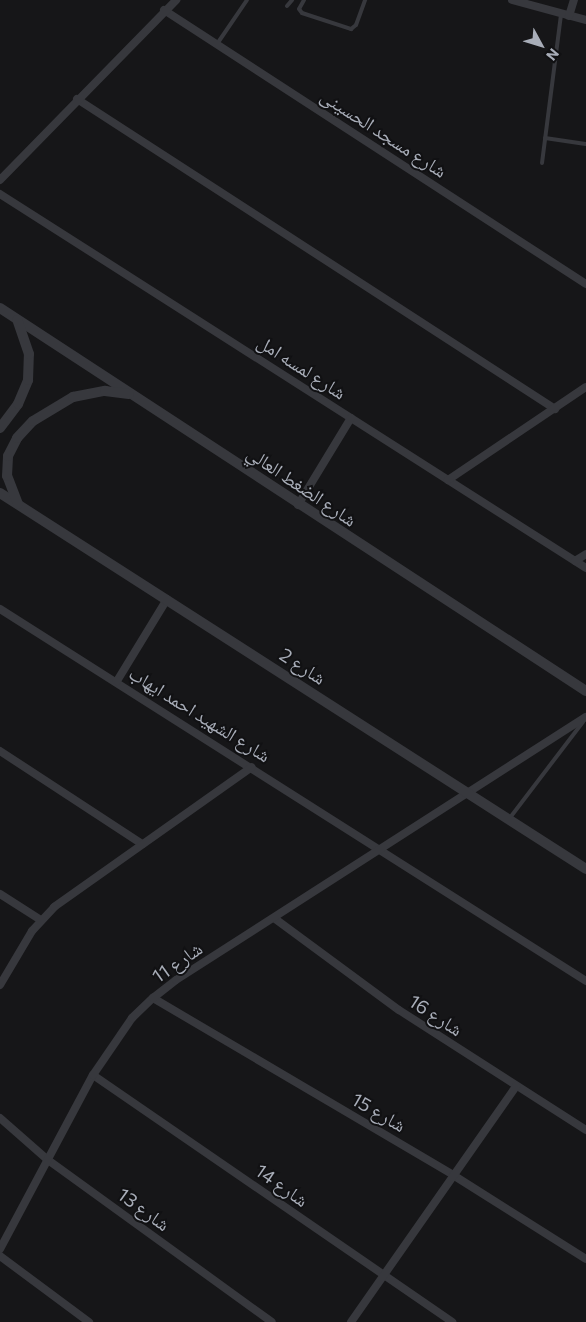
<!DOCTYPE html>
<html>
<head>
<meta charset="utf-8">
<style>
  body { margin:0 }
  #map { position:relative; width:586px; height:1322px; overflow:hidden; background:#161618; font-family:Commissioner,"Noto Naskh Arabic",sans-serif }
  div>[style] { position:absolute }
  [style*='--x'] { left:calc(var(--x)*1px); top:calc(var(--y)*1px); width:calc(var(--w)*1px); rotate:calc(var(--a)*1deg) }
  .service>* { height:4px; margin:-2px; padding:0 2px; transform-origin:2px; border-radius:2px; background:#37383d }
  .minor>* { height:8px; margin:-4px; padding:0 4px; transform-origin:4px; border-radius:4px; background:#37383d }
  .tertiary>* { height:10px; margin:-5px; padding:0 5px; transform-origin:5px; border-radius:5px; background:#37383d }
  span { translate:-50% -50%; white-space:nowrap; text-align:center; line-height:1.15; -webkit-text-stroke:4px #111113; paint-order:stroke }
  .street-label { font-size:19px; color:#a8adb8 }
  .north { position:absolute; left:516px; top:20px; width:50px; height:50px; -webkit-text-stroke:4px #111113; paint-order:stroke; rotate:129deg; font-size:14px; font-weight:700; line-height:20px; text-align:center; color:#a8adb8 }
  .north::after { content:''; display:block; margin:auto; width:18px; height:22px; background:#a8adb8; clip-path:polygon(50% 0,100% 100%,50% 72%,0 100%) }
</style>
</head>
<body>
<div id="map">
  <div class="service">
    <div style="--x:304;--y:0;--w:10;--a:119"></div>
    <div style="--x:299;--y:9;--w:5;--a:53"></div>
    <div style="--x:302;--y:13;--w:52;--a:18.1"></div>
    <div style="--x:351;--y:29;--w:6;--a:-39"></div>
    <div style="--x:356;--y:25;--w:27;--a:-70"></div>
    <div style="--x:287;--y:6;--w:8;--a:-50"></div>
    <div style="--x:217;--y:44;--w:53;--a:-55.7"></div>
    <div style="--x:545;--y:138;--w:41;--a:8.3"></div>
    <div style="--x:542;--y:163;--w:150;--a:-82.7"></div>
    <div style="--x:509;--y:819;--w:122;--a:-52.7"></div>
  </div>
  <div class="minor">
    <div style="--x:512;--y:0;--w:77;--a:15.1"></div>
    <div style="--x:164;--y:10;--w:503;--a:33"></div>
    <div style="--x:569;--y:16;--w:17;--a:-73"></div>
    <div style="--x:77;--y:99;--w:570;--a:32.96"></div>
    <div style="--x:0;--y:180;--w:252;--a:-45.6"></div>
    <div style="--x:0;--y:194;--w:695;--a:32.55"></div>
    <div style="--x:448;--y:480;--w:166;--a:-34"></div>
    <div style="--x:298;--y:505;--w:102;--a:-58.7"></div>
    <div style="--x:575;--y:561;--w:13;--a:-32"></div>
    <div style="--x:0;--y:609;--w:694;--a:32.41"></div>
    <div style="--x:117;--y:681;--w:96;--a:-58.6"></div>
    <div style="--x:0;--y:751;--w:170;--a:33.2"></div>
    <div style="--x:0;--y:894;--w:49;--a:32.4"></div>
    <div style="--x:274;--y:918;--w:155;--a:36.4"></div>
    <div style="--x:399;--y:1010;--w:222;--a:32.7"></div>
    <div style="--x:0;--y:985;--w:63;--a:-59.3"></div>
    <div style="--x:32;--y:931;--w:33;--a:-47"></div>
    <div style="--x:54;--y:907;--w:242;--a:-35.3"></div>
    <div style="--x:153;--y:998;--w:348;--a:30.5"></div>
    <div style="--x:453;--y:1175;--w:157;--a:32.3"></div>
    <div style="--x:93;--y:1075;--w:436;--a:34.5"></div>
    <div style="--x:0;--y:1118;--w:64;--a:41.2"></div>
    <div style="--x:48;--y:1160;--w:276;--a:35.9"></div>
    <div style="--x:0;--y:1249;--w:197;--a:-61.9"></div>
    <div style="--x:93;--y:1075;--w:69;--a:-55.6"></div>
    <div style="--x:132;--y:1018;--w:29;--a:-44"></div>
    <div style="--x:153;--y:998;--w:29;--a:-38"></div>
    <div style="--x:176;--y:980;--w:487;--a:-32.7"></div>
    <div style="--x:0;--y:1256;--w:111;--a:36.6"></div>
    <div style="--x:351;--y:1322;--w:288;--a:-55"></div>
  </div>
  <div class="tertiary">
    <div style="--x:0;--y:308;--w:700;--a:33.17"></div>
    <div style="--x:0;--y:428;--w:30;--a:-53"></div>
    <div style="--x:18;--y:404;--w:26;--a:-67"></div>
    <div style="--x:28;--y:380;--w:26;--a:-88"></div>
    <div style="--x:29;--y:354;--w:36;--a:-109"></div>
    <div style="--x:0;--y:493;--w:696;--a:32.69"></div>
    <div style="--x:18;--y:504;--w:30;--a:-111"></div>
    <div style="--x:7;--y:476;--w:20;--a:-87"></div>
    <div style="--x:8;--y:456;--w:20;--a:-63"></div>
    <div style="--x:17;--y:438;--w:23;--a:-47"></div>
    <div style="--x:33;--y:421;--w:47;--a:-31"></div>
    <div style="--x:73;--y:397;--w:33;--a:-11"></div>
    <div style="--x:105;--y:391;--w:24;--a:7"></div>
  </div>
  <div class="street-label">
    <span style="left:384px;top:133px;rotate:33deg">شارع مسجد الحسينى</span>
    <span style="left:302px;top:367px;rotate:33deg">شارع لمسه امل</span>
    <span style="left:302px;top:486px;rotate:34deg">شارع الضغط العالي</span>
    <span style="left:303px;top:666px;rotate:33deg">شارع 2</span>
    <span style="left:200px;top:714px;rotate:32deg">شارع الشهيد احمد ايهاب</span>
    <span style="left:177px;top:962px;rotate:-35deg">شارع 11</span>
    <span style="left:436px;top:1015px;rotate:33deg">شارع 16</span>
    <span style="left:379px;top:1112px;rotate:30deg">شارع 15</span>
    <span style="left:282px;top:1185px;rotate:35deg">شارع 14</span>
    <span style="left:144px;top:1209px;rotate:36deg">شارع 13</span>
  </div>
  <div class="north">N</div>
</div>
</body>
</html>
